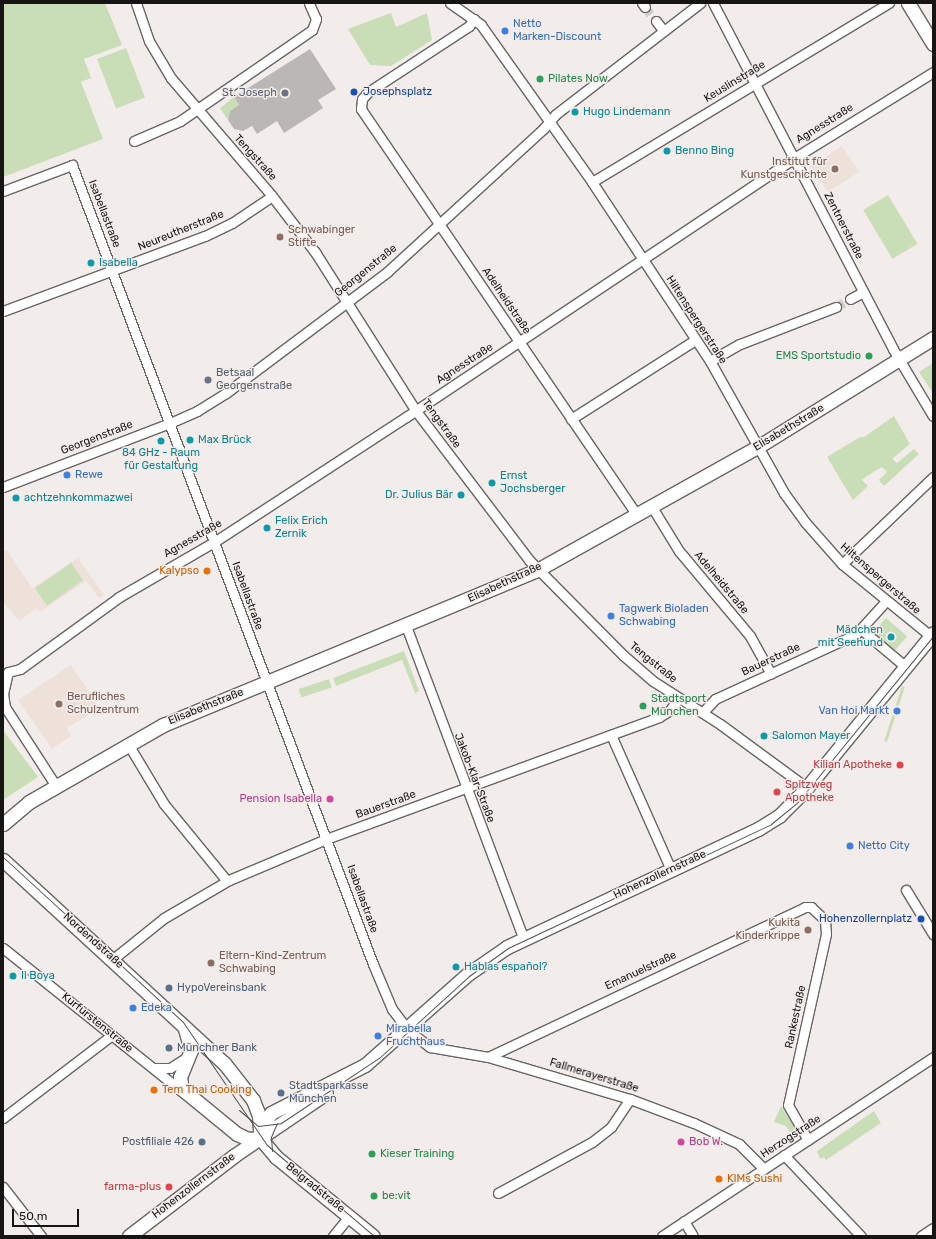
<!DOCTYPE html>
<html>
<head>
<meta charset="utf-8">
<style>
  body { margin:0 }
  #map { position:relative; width:936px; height:1239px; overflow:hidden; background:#f2edea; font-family:Rubik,sans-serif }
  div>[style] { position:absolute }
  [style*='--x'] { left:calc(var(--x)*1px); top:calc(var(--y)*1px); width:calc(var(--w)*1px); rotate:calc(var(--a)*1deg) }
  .built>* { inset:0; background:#ede1da; transform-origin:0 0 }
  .green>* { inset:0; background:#c9ddb7; transform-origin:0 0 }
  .building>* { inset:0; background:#bbb7b4 }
  .street-tunnel>* { height:9px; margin-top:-4.5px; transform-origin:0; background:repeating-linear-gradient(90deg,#d1cdca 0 9px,transparent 0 13.5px) }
  .roads { filter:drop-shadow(1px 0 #696563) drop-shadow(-1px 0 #696563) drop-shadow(0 1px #696563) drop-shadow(0 -1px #696563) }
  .street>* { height:9px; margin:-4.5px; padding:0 4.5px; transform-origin:4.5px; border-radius:4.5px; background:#fff }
  .secondary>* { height:13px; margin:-6.5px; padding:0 6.5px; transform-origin:6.5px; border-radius:6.5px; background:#fff }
  .tram>* { height:1px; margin:-0.5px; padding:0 0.5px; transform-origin:0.5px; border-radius:0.5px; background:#53504f }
  .dots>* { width:11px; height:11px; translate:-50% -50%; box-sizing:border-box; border:2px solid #f2edea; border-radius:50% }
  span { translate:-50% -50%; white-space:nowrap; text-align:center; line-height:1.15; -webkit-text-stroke:3px #f2edea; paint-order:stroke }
  .shop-label { font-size:11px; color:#366cbe }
  .left { translate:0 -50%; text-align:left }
  .right { translate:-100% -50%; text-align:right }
  .leisure-label { font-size:11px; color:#27864d }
  .street-label { font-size:11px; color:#171514 }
  .transit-label { font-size:11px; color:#164399 }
  .worship-label { font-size:11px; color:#5b616d }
  .culture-label { font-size:11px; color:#0d838f }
  .education-label { font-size:11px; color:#785e54 }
  .food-label { font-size:11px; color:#c56008 }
  .health-label { font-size:11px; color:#be3a42 }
  .hotel-label { font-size:11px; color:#b23c85 }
  .service-label { font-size:11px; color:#4e5e75 }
  .frame { position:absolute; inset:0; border:4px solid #171514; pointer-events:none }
  .scale { position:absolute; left:12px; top:1209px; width:67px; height:18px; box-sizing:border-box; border:2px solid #171514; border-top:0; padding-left:5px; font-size:12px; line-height:14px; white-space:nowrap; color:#171514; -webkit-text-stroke:3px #f2edea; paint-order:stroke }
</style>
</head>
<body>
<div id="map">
  <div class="built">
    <div style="left:842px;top:146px;width:31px;height:37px;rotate:57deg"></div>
    <div style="clip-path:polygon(7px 550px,32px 588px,78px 558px,104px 595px,99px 598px,86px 581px,40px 612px,37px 608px,19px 621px,3px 602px,3px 552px)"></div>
    <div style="clip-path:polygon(71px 665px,100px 708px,67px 728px,71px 736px,52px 749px,18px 700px)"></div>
  </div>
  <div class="green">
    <div style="clip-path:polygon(3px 3px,105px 3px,122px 45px,84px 59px,91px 78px,81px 82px,103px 139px,3px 177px)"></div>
    <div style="clip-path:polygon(391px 13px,396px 27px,427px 13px,432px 40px,391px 66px,370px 65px,348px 29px)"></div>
    <div style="left:126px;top:48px;width:53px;height:31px;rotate:69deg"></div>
    <div style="clip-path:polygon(234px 97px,239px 105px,230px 111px,228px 120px,220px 108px)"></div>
    <div style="left:888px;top:195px;width:57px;height:29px;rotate:59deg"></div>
    <div style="clip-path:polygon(933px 363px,933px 393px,919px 372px)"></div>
    <div style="clip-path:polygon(894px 416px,910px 444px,892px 459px,897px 463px,914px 449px,919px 454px,884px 486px,879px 480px,887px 472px,882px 467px,867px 476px,862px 480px,868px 486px,853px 500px,827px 457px,860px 437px,864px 437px)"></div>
    <div style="left:71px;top:563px;width:21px;height:44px;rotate:55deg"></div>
    <div style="left:886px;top:618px;width:28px;height:21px;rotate:41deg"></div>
    <div style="clip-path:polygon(404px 651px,419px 691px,415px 693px,402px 660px,336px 686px,333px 678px)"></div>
    <div style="left:329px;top:679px;width:9px;height:32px;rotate:72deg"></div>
    <div style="left:902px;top:686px;width:3px;height:58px;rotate:18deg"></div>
    <div style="clip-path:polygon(3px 730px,38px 777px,3px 800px)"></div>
    <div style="clip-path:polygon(781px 1106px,797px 1132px,792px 1136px,786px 1126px,774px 1122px)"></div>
    <div style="clip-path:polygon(874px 1111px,881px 1123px,826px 1160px,824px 1157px,820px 1159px,817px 1151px)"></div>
  </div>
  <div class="building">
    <div style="clip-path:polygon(310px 49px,336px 89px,318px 100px,323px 108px,284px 133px,277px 121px,257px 134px,252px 126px,243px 131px,234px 129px,228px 120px,230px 111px,239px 105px,234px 97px)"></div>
  </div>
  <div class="street-tunnel">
    <div style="--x:645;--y:7;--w:18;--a:52"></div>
    <div style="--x:836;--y:307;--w:16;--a:-30"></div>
  </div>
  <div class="roads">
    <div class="street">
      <div style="--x:136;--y:3;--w:40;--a:71.1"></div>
      <div style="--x:149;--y:41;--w:43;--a:59.3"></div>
      <div style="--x:171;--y:78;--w:155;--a:49.4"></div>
      <div style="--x:272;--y:196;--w:71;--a:52.5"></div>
      <div style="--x:315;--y:252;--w:188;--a:57.6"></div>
      <div style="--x:416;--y:411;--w:187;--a:52.8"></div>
      <div style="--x:529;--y:560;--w:134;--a:45.3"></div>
      <div style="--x:623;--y:655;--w:40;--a:41"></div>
      <div style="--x:653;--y:681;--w:80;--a:32.7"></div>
      <div style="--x:720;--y:724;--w:108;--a:36.3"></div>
      <div style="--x:450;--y:3;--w:38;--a:35"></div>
      <div style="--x:481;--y:25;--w:192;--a:54.7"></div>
      <div style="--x:592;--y:182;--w:214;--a:56.6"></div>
      <div style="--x:710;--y:361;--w:151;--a:60.7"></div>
      <div style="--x:784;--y:493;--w:36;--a:54"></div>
      <div style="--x:805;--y:522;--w:56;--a:48.6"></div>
      <div style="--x:842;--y:564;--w:117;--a:39.1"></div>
      <div style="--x:642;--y:3;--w:5;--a:53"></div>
      <div style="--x:713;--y:3;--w:390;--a:62.5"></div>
      <div style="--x:893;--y:349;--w:78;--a:59.2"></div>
      <div style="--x:474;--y:19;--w:9;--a:126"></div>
      <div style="--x:469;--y:26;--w:121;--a:146.8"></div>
      <div style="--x:368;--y:92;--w:9;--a:131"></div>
      <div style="--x:362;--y:99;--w:10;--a:96"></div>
      <div style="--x:361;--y:109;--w:491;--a:55.8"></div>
      <div style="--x:656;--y:21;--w:11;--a:52"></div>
      <div style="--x:134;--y:141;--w:50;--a:-23.5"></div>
      <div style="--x:180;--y:121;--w:160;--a:-34.6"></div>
      <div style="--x:312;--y:30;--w:12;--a:-70"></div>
      <div style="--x:316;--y:19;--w:17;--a:-114"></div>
      <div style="--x:592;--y:182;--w:347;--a:-31.1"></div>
      <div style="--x:3;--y:191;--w:74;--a:-20.6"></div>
      <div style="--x:72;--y:165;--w:854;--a:69.36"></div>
      <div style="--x:373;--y:964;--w:49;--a:67.1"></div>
      <div style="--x:392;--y:1009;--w:26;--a:53"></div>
      <div style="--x:408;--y:1030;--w:28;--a:38"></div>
      <div style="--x:430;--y:1047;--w:59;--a:9.8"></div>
      <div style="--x:488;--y:1057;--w:148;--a:16.5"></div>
      <div style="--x:630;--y:1099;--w:68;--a:20.6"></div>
      <div style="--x:694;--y:1123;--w:50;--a:25"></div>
      <div style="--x:739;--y:1144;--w:35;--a:45"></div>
      <div style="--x:850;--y:299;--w:15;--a:-28"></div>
      <div style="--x:3;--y:311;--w:215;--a:-20.4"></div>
      <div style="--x:205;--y:236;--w:30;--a:-26"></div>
      <div style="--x:232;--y:223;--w:48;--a:-34"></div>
      <div style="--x:710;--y:361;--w:34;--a:-30"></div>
      <div style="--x:740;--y:344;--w:103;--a:-21.1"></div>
      <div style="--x:571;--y:419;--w:147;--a:-32.5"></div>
      <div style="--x:3;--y:487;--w:179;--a:-21"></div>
      <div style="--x:170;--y:423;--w:30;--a:-24"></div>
      <div style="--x:197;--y:411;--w:34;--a:-32"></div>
      <div style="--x:226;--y:393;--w:201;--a:-36.9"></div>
      <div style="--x:387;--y:272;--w:212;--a:-42.5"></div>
      <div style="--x:543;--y:129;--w:20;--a:-49"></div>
      <div style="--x:556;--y:114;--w:182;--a:-37.6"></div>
      <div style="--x:652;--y:507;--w:52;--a:58.5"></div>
      <div style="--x:679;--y:551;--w:111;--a:50.1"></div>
      <div style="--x:750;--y:636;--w:43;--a:61.1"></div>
      <div style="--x:842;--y:564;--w:126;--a:-43.7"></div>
      <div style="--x:406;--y:626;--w:333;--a:69.4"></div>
      <div style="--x:862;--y:630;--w:57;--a:40.1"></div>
      <div style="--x:8;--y:672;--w:12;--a:-14"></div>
      <div style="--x:20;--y:669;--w:122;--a:-36"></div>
      <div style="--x:119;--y:597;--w:110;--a:-30.1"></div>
      <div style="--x:214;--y:542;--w:229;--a:-33.1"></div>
      <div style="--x:406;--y:417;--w:467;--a:-33.7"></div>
      <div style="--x:794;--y:158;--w:163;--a:-31.7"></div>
      <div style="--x:8;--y:672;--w:22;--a:103"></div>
      <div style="--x:3;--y:693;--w:14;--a:82"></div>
      <div style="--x:5;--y:707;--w:94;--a:57.2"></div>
      <div style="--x:703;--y:712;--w:18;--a:-47"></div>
      <div style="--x:715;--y:699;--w:155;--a:-24.7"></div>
      <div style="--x:856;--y:634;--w:45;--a:-47.7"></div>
      <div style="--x:611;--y:735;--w:148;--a:66"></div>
      <div style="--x:128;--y:744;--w:70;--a:59"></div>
      <div style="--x:164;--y:804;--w:99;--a:50.7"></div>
      <div style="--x:906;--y:890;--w:52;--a:58.5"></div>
      <div style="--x:3;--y:948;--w:231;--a:38.7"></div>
      <div style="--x:113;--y:959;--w:65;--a:-38.8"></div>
      <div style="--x:164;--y:918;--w:75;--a:-30.3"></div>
      <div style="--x:229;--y:880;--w:105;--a:-22.9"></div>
      <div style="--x:326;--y:839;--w:355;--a:-20.1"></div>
      <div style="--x:659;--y:717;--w:13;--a:-32"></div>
      <div style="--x:670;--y:710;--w:15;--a:-53"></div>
      <div style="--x:488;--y:1057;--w:351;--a:-25.3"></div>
      <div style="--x:805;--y:907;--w:6;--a:0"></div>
      <div style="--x:811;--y:907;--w:19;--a:43"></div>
      <div style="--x:825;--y:920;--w:14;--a:86"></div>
      <div style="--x:826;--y:934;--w:175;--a:102.5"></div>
      <div style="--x:788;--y:1105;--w:40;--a:60.3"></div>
      <div style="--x:155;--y:1068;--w:15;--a:0"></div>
      <div style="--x:170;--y:1068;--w:19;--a:-32"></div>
      <div style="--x:3;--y:1118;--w:137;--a:-37.3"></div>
      <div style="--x:784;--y:1155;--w:112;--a:46.5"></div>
      <div style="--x:3;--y:1187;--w:62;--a:52.2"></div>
      <div style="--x:498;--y:1193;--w:107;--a:-28.5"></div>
      <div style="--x:592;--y:1142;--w:24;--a:-38"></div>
      <div style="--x:611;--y:1127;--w:34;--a:-56"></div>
      <div style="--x:684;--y:1221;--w:17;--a:59"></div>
      <div style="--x:333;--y:1236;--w:26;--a:-51"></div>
      <div style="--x:662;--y:1236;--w:325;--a:-33.4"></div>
      <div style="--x:921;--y:1236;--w:14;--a:-34"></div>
    </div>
    <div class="secondary">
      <div style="--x:908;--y:3;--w:48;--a:58.6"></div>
      <div style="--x:3;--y:824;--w:34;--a:-40"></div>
      <div style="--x:29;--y:802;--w:155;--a:-29.9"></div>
      <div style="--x:163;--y:725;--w:407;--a:-22.5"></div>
      <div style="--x:539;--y:569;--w:252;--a:-29.2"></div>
      <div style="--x:759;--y:446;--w:205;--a:-31.8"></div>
      <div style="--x:3;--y:860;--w:300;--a:42.6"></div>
      <div style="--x:224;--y:1063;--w:47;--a:51.9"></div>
      <div style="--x:253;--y:1100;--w:17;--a:69"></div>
      <div style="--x:259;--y:1116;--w:14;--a:86"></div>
      <div style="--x:185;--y:1029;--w:22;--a:74"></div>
      <div style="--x:191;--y:1050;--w:29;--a:112"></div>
      <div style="--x:180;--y:1077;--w:12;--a:81"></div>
      <div style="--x:182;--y:1089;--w:71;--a:39.3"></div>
      <div style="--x:237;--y:1134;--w:12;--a:24"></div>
      <div style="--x:248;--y:1139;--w:12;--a:-5"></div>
      <div style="--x:260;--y:1138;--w:16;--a:-75"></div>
      <div style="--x:264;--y:1123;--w:12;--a:-55"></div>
      <div style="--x:271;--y:1113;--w:106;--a:-27.1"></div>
      <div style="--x:365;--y:1065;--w:137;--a:-41.5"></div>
      <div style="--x:468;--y:974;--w:47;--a:-34.7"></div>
      <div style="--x:507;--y:947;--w:277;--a:-25.2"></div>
      <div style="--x:758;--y:829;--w:25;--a:-32"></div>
      <div style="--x:779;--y:816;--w:34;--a:-45"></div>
      <div style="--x:803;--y:792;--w:205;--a:-50.7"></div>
      <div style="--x:260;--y:1138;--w:25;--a:50"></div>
      <div style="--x:276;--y:1157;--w:125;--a:39.2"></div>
      <div style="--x:129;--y:1236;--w:133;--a:-37.4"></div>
      <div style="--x:235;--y:1155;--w:110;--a:-34.3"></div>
    </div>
  </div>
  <div class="tram">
    <div style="--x:3;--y:857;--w:244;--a:42.5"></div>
    <div style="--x:183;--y:1022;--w:149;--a:55.7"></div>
    <div style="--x:267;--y:1145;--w:140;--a:40.4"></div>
    <div style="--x:239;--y:1110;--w:25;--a:40"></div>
    <div style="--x:258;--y:1126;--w:23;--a:-7"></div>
    <div style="--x:281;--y:1123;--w:118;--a:-33.6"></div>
    <div style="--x:379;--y:1058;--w:122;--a:-42.3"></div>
    <div style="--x:469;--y:976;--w:48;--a:-35.7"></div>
    <div style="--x:508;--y:948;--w:291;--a:-25.2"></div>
    <div style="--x:771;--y:824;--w:33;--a:-39"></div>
    <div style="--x:797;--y:803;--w:215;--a:-50.8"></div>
    <div style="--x:272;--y:1151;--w:14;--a:-94"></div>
    <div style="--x:271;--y:1137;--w:15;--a:-67"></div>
  </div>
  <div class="dots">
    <div style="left:505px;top:31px;background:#3f7fe0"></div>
    <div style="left:540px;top:79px;background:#2e9e5b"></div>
    <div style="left:354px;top:92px;background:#1a4fb4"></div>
    <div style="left:285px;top:93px;background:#6b7280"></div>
    <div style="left:575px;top:112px;background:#0f9aa8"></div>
    <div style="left:667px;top:151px;background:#0f9aa8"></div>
    <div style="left:835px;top:169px;background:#8d6e63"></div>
    <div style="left:280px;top:237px;background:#8d6e63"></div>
    <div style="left:91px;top:263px;background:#0f9aa8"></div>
    <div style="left:869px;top:356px;background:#2e9e5b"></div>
    <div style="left:208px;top:380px;background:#6b7280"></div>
    <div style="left:190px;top:440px;background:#0f9aa8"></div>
    <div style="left:161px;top:441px;background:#0f9aa8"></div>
    <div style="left:67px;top:475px;background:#3f7fe0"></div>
    <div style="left:492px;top:483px;background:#0f9aa8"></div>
    <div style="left:461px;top:495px;background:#0f9aa8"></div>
    <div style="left:16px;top:498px;background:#0f9aa8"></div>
    <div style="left:267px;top:528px;background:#0f9aa8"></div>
    <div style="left:207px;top:571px;background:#e8710a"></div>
    <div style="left:611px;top:616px;background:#3f7fe0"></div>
    <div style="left:891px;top:637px;background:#0f9aa8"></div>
    <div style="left:59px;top:704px;background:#8d6e63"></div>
    <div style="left:643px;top:706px;background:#2e9e5b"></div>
    <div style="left:897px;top:711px;background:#3f7fe0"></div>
    <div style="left:764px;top:736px;background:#0f9aa8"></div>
    <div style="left:900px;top:765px;background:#e0444e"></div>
    <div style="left:777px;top:792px;background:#e0444e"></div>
    <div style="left:330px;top:799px;background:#d1479c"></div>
    <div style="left:850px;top:846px;background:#3f7fe0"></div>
    <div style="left:921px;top:919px;background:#1a4fb4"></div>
    <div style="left:808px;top:930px;background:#8d6e63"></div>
    <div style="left:211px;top:963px;background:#8d6e63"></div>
    <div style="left:456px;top:967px;background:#0f9aa8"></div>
    <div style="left:13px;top:976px;background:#0f9aa8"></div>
    <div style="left:169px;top:988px;background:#5c6f8a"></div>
    <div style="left:133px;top:1008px;background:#3f7fe0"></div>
    <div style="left:378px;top:1036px;background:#3f7fe0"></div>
    <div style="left:169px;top:1048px;background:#5c6f8a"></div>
    <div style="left:154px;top:1090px;background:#e8710a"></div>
    <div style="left:281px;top:1093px;background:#5c6f8a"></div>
    <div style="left:202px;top:1142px;background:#5c6f8a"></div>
    <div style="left:681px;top:1142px;background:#d1479c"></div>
    <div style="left:372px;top:1154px;background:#2e9e5b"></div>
    <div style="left:719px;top:1179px;background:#e8710a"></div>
    <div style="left:169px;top:1187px;background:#e0444e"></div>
    <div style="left:374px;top:1196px;background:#2e9e5b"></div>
  </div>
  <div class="shop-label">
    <span class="left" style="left:513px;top:31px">Netto<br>Marken-Discount</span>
    <span class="left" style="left:75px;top:475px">Rewe</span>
    <span class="left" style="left:619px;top:616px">Tagwerk Bioladen<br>Schwabing</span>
    <span class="right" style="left:889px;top:711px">Van Hoi Markt</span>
    <span class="left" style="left:858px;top:846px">Netto City</span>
    <span class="left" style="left:141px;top:1008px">Edeka</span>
    <span class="left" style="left:386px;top:1036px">Mirabella<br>Fruchthaus</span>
  </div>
  <div class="leisure-label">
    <span class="left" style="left:548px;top:79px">Pilates Now</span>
    <span class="right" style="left:861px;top:356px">EMS Sportstudio</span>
    <span class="left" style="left:651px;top:706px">Stadtsport<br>München</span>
    <span class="left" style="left:380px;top:1154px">Kieser Training</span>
    <span class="left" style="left:382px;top:1196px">be:vit</span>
  </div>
  <div class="street-label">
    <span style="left:735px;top:82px;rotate:-31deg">Keuslinstraße</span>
    <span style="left:825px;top:124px;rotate:-32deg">Agnesstraße</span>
    <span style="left:255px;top:158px;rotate:48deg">Tengstraße</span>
    <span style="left:104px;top:214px;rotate:69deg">Isabellastraße</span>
    <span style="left:843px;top:226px;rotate:63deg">Zentnerstraße</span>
    <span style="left:181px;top:231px;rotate:-22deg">Neureutherstraße</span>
    <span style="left:366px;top:271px;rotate:-39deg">Georgenstraße</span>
    <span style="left:506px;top:301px;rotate:56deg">Adelheidstraße</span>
    <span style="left:696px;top:320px;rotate:57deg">Hiltenspergerstraße</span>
    <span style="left:465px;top:364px;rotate:-33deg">Agnesstraße</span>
    <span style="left:441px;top:424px;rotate:54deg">Tengstraße</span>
    <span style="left:789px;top:428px;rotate:-31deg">Elisabethstraße</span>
    <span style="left:97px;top:438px;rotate:-21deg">Georgenstraße</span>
    <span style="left:193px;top:539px;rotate:-30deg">Agnesstraße</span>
    <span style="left:880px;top:579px;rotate:41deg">Hiltenspergerstraße</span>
    <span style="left:505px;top:583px;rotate:-25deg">Elisabethstraße</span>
    <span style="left:721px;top:583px;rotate:50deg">Adelheidstraße</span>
    <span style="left:247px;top:596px;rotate:70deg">Isabellastraße</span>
    <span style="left:771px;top:660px;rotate:-25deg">Bauerstraße</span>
    <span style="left:653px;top:663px;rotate:39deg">Tengstraße</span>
    <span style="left:206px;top:707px;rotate:-22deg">Elisabethstraße</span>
    <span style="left:474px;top:778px;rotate:69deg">Jakob-Klar-Straße</span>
    <span style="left:386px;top:805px;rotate:-20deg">Bauerstraße</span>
    <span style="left:660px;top:875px;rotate:-25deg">Hohenzollernstraße</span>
    <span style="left:362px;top:899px;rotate:70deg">Isabellastraße</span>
    <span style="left:93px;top:941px;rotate:42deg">Nordendstraße</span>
    <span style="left:641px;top:971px;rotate:-25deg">Emanuelstraße</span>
    <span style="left:796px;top:1017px;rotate:-78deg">Rankestraße</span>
    <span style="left:97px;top:1023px;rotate:39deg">Kurfürstenstraße</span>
    <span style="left:594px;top:1076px;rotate:17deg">Fallmerayerstraße</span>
    <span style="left:791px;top:1137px;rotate:-33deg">Herzogstraße</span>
    <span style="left:194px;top:1186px;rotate:-37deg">Hohenzollernstraße</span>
    <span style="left:315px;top:1188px;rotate:39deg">Belgradstraße</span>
  </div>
  <div class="transit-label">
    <span class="left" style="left:363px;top:92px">Josephsplatz</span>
    <span class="right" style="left:912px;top:919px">Hohenzollernplatz</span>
  </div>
  <div class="worship-label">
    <span class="right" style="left:277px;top:93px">St. Joseph</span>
    <span class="left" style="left:216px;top:380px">Betsaal<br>Georgenstraße</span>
  </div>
  <div class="culture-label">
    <span class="left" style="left:583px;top:112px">Hugo Lindemann</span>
    <span class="left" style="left:675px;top:151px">Benno Bing</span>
    <span class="left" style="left:99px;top:263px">Isabella</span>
    <span class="left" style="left:198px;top:440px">Max Brück</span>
    <span style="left:161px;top:460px">84 GHz - Raum<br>für Gestaltung</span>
    <span class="left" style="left:500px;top:483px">Ernst<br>Jochsberger</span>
    <span class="right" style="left:453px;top:495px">Dr. Julius Bär</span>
    <span class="left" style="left:24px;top:498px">achtzehnkommazwei</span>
    <span class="left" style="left:275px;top:528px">Felix Erich<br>Zernik</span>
    <span class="right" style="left:883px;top:637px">Mädchen<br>mit Seehund</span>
    <span class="left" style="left:772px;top:736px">Salomon Mayer</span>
    <span class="left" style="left:464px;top:967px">Hablas español?</span>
    <span class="left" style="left:21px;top:976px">Il Boya</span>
  </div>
  <div class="education-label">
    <span class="right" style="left:827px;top:169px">Institut für<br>Kunstgeschichte</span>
    <span class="left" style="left:288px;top:237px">Schwabinger<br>Stifte</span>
    <span class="left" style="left:67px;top:704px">Berufliches<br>Schulzentrum</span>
    <span class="right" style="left:800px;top:930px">Kukita<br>Kinderkrippe</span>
    <span class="left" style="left:219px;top:963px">Eltern-Kind-Zentrum<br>Schwabing</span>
  </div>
  <div class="food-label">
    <span class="right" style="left:199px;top:571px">Kalypso</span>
    <span class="left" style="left:162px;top:1090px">Tem Thai Cooking</span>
    <span class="left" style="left:727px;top:1179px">KIMs Sushi</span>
  </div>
  <div class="health-label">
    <span class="right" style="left:892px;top:765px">Kilian Apotheke</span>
    <span class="left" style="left:785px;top:792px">Spitzweg<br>Apotheke</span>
    <span class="right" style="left:161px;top:1187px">farma-plus</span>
  </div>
  <div class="hotel-label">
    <span class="right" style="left:322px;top:799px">Pension Isabella</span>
    <span class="left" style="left:689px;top:1142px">Bob W.</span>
  </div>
  <div class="service-label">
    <span class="left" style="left:177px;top:988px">HypoVereinsbank</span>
    <span class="left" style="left:177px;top:1048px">Münchner Bank</span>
    <span class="left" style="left:289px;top:1093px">Stadtsparkasse<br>München</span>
    <span class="right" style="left:194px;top:1142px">Postfiliale 426</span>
  </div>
  <div class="frame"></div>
  <div class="scale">50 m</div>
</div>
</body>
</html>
